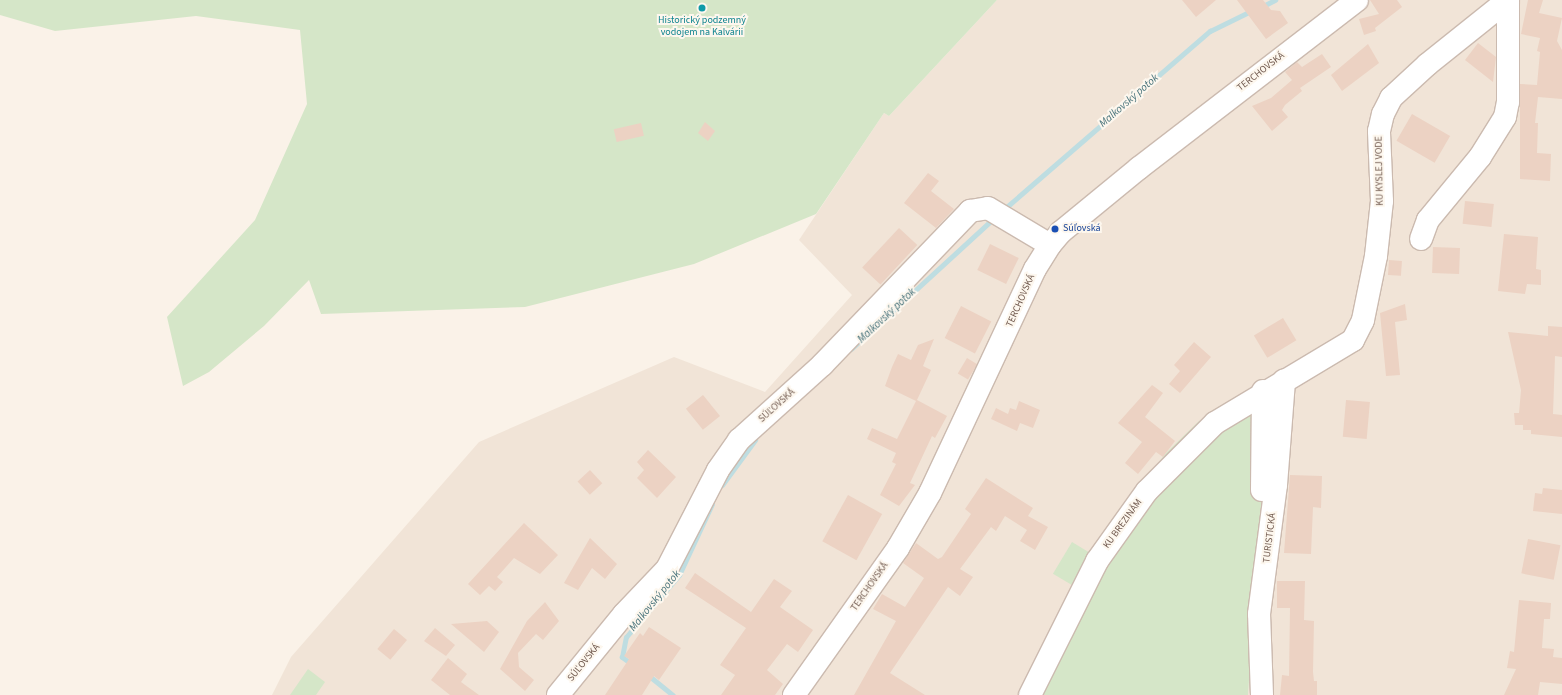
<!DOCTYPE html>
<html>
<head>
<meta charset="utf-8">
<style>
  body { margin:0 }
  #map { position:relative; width:1562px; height:695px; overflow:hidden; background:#faf2e8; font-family:"Source Sans 3",sans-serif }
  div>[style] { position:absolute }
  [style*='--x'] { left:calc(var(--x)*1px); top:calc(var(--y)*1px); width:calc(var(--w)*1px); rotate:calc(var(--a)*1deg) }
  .residential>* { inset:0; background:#f1e4d7 }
  .green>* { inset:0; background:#d5e6c8; transform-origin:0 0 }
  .stream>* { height:5px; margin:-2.5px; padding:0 2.5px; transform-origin:2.5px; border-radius:2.5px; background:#bedde1 }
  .building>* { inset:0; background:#ecd2c3; transform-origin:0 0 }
  .roads { filter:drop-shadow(1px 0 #cbbaaf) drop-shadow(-1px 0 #cbbaaf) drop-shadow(0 1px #cbbaaf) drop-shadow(0 -1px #cbbaaf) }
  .minor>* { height:22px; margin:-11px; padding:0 11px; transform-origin:11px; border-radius:11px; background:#fff }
  .dots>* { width:11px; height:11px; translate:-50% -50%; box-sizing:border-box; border:2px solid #fdf7ee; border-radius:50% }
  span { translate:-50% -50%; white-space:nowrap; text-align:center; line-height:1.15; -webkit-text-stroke:4px #fdf7ee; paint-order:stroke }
  .culture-label { font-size:10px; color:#0d838f }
  .street-label { font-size:10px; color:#715a4f }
  .transit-label { font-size:10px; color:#164399 }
  .left { translate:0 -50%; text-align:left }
  .water-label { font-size:11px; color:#48737b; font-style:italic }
</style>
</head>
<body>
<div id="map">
  <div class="residential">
    <div style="clip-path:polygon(997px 0,1562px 0,1562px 695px,1248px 695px,1265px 448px,1166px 453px,1126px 502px,1030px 695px,272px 695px,291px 657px,479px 442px,674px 357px,765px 392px,852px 295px,799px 240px,884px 113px,889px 116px)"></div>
  </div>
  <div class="green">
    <div style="clip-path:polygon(0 0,997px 0,889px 116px,884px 113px,816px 214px,694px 264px,525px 307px,321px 314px,309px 280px,264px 326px,209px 372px,183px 386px,167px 317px,255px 220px,307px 104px,300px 30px,196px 16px,55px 31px,0 15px)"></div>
    <div style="clip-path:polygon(1257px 401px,1265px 448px,1248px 695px,1030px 695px,1126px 502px,1166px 453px,1199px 421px)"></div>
    <div style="left:1072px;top:542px;width:26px;height:37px;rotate:31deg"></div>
    <div style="clip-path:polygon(308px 669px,325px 682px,316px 695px,290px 695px)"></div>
  </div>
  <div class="stream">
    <div style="--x:1261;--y:7;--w:16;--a:-27"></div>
    <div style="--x:1003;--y:210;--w:274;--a:-40.9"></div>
    <div style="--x:1210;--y:31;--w:46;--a:-26"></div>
    <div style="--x:851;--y:349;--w:194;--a:-42.5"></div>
    <div style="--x:722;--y:485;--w:56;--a:-53.7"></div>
    <div style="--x:633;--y:665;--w:14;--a:-144"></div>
    <div style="--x:622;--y:657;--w:20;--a:-79"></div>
    <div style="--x:626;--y:637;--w:82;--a:-49.5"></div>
    <div style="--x:679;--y:575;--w:78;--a:-65.1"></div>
    <div style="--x:648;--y:675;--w:32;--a:39"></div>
  </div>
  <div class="building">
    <div style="clip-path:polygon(1182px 0,1216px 0,1196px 17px)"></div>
    <div style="clip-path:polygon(1237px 0,1263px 0,1271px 10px,1280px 11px,1288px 23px,1266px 39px)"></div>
    <div style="clip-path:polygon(1370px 0,1397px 0,1402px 7px,1375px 28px,1376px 31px,1364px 35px,1359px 19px,1379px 14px)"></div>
    <div style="clip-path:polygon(1528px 0,1543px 0,1539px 13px,1562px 18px,1557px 41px,1562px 50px,1562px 99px,1538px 97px,1535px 123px,1538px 123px,1537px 153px,1551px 154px,1550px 181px,1520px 179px,1520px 84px,1537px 85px,1540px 52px,1537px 51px,1540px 38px,1521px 34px)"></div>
    <div style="clip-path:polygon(1478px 43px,1496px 57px,1493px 82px,1465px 60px)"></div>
    <div style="clip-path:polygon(1368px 44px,1379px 63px,1342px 91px,1331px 75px)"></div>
    <div style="clip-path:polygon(1322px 54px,1331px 67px,1300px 88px,1302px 91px,1285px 105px,1282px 110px,1288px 117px,1272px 131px,1252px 106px,1271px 98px,1292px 80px,1285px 72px,1297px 62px,1302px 67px)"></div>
    <div style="left:1412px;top:114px;width:44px;height:31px;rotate:30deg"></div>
    <div style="clip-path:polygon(705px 122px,715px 131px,708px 141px,698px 133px)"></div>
    <div style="left:641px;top:123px;width:13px;height:28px;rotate:77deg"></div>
    <div style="clip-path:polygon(928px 173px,939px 181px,931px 191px,954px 209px,936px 228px,904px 203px)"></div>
    <div style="left:1465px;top:201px;width:29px;height:23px;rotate:6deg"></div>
    <div style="left:899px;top:228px;width:25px;height:54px;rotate:43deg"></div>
    <div style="clip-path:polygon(1504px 234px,1538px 237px,1536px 269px,1541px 270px,1541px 285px,1527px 284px,1525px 294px,1498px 291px)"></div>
    <div style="left:990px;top:244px;width:32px;height:29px;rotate:26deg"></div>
    <div style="left:1433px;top:247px;width:27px;height:26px;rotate:2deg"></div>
    <div style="left:1389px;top:260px;width:13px;height:15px;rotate:4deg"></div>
    <div style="clip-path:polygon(1405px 304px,1407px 320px,1395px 322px,1400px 375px,1386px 376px,1380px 313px)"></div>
    <div style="left:961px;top:306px;width:34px;height:36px;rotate:27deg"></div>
    <div style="left:1283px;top:318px;width:26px;height:34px;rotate:59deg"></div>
    <div style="clip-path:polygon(1548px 326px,1562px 327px,1562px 357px,1555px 356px,1553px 414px,1562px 415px,1562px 437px,1531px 434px,1531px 430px,1523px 430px,1523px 425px,1515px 425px,1514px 413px,1519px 413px,1521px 390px,1508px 332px,1548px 336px)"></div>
    <div style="clip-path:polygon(934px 339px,923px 366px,931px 370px,917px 400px,947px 416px,935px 438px,932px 436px,910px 483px,915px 485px,899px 506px,880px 495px,896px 464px,892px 462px,896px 453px,867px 439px,872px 428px,897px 439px,916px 401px,885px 386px,892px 367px,898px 354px,911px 360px,918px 345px)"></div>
    <div style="clip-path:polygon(1194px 342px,1211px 357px,1180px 393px,1169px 384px,1180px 371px,1174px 365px)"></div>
    <div style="left:967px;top:358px;width:12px;height:18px;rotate:31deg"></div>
    <div style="clip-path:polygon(1152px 385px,1163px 393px,1145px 417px,1175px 441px,1163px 457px,1156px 452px,1138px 474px,1125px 463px,1142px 442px,1118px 423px)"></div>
    <div style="left:703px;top:395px;width:27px;height:22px;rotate:51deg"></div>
    <div style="left:1346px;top:400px;width:24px;height:37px;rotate:5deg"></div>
    <div style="clip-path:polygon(1019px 401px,1040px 410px,1033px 428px,1020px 423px,1017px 431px,991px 419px,996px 408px,1008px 414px,1010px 408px,1016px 410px)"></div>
    <div style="clip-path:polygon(648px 450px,676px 477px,657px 498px,637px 478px,644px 470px,637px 462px)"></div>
    <div style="left:590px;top:470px;width:18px;height:17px;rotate:47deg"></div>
    <div style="clip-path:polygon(1290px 475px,1322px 476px,1321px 508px,1313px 507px,1311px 554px,1284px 553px)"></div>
    <div style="clip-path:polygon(986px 478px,1033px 508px,1028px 516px,1048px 527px,1035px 550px,1020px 541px,1027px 530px,1005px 516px,996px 531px,991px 527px,960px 569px,973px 577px,960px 596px,948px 587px,890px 673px,925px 695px,854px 695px,896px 621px,873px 609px,882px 594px,905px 607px,924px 578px,903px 563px,916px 543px,938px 559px,942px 557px,971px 514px,965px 509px)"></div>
    <div style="clip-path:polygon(1543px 488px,1562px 490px,1562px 514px,1533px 511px,1535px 493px,1542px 494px)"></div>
    <div style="left:848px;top:495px;width:39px;height:53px;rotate:29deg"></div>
    <div style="clip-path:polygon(524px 523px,558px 555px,540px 574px,514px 558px,497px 577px,503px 582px,495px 591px,489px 586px,480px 595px,468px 584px)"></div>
    <div style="clip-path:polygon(590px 538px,617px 564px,605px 579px,592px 568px,578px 590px,564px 583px)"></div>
    <div style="left:1528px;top:539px;width:33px;height:35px;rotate:11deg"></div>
    <div style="clip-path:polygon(695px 573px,751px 612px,774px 579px,792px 591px,780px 607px,813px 630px,798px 652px,787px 644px,767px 670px,783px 684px,775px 695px,721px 695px,735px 675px,720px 665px,746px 628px,685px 588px)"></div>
    <div style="clip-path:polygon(1277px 581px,1305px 581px,1304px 620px,1314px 621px,1313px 672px,1314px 681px,1317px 681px,1317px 695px,1280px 695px,1282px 675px,1289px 676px,1290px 608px,1277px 608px)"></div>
    <div style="clip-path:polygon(1519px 600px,1551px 603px,1550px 619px,1544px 619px,1542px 648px,1554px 649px,1553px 657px,1562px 658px,1562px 684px,1540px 682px,1538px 695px,1504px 695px,1516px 669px,1507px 668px,1510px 651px,1514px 652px)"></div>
    <div style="clip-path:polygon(545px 602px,559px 621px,543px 640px,536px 634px,518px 653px,519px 667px,534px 680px,525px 691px,500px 669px,527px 621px)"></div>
    <div style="clip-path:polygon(487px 621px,499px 632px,484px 652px,451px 624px)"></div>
    <div style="clip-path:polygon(649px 627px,681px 648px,659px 680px,654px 676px,642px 695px,605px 695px,629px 659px,624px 656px,640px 633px,643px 636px)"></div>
    <div style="clip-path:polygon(435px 628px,455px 645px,446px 656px,424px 641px)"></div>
    <div style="left:394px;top:629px;width:17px;height:26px;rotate:40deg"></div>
    <div style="clip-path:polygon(448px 658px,467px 674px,461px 682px,479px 695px,450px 695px,431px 680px)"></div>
  </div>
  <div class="roads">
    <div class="minor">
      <div style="--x:1421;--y:239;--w:20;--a:-70"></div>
      <div style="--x:1428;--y:220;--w:82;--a:-50.5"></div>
      <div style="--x:1480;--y:157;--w:47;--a:-58"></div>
      <div style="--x:1505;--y:117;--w:15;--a:-79"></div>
      <div style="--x:1508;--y:102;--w:102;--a:-90"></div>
      <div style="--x:1262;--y:490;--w:99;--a:-89.4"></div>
      <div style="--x:558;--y:695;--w:104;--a:-50.8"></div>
      <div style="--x:624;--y:614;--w:62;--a:-46.3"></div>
      <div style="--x:667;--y:569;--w:111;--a:-62.7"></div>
      <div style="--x:718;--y:470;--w:37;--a:-55"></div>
      <div style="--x:739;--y:440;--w:112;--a:-42.1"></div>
      <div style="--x:822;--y:365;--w:214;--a:-46.1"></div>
      <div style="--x:970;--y:211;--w:18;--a:-9"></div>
      <div style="--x:988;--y:208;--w:72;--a:30.8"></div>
      <div style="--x:794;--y:695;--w:180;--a:-54.7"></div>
      <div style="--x:898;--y:548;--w:64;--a:-59.8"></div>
      <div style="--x:930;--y:493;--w:247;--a:-64.9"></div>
      <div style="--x:1035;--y:269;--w:28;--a:-58"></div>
      <div style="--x:1050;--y:245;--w:17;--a:-50"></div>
      <div style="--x:1061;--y:232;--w:101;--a:-39.4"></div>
      <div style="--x:1139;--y:168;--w:275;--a:-37.6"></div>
      <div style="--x:1030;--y:695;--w:150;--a:-63.4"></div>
      <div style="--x:1097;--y:561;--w:86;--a:-54.5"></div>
      <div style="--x:1147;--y:491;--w:96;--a:-45"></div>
      <div style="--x:1215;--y:423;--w:161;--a:-31"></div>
      <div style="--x:1353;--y:340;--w:22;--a:-63"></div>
      <div style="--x:1363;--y:320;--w:65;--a:-78.5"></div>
      <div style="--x:1376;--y:256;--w:55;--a:-83.8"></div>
      <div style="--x:1382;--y:201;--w:70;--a:-92.5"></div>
      <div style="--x:1379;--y:131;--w:17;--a:-77"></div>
      <div style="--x:1383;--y:114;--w:18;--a:-63"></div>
      <div style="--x:1391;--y:98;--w:50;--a:-42.6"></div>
      <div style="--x:1428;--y:64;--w:102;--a:-38.7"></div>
      <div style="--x:1262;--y:695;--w:81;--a:-92.1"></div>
      <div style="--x:1259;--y:614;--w:130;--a:-82.5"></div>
      <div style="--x:1276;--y:485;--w:105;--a:-85.6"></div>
    </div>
  </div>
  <div class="dots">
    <div style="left:702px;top:8px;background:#0f9aa8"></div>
    <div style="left:1055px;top:229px;background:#1a4fb4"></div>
  </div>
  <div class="culture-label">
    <span style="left:702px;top:26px">Historický podzemný<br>vodojem na Kalvárii</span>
  </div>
  <div class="street-label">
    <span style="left:1261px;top:72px;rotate:-38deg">TERCHOVSKÁ</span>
    <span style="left:1380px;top:171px;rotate:-91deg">KU KYSLEJ VODE</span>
    <span style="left:1021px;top:301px;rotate:-66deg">TERCHOVSKÁ</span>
    <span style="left:777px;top:406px;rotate:-42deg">SÚĽOVSKÁ</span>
    <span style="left:1123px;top:524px;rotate:-54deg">KU BREZINÁM</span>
    <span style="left:1270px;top:538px;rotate:-83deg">TURISTICKÁ</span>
    <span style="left:870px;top:587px;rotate:-55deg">TERCHOVSKÁ</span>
    <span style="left:584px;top:663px;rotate:-51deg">SÚĽOVSKÁ</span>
  </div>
  <div class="transit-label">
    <span class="left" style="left:1063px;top:229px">Súľovská</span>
  </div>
  <div class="water-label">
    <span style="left:1129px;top:101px;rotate:-41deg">Malkovský potok</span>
    <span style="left:887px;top:316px;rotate:-43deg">Malkovský potok</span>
    <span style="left:655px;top:601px;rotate:-51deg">Malkovský potok</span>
  </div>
</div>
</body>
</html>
